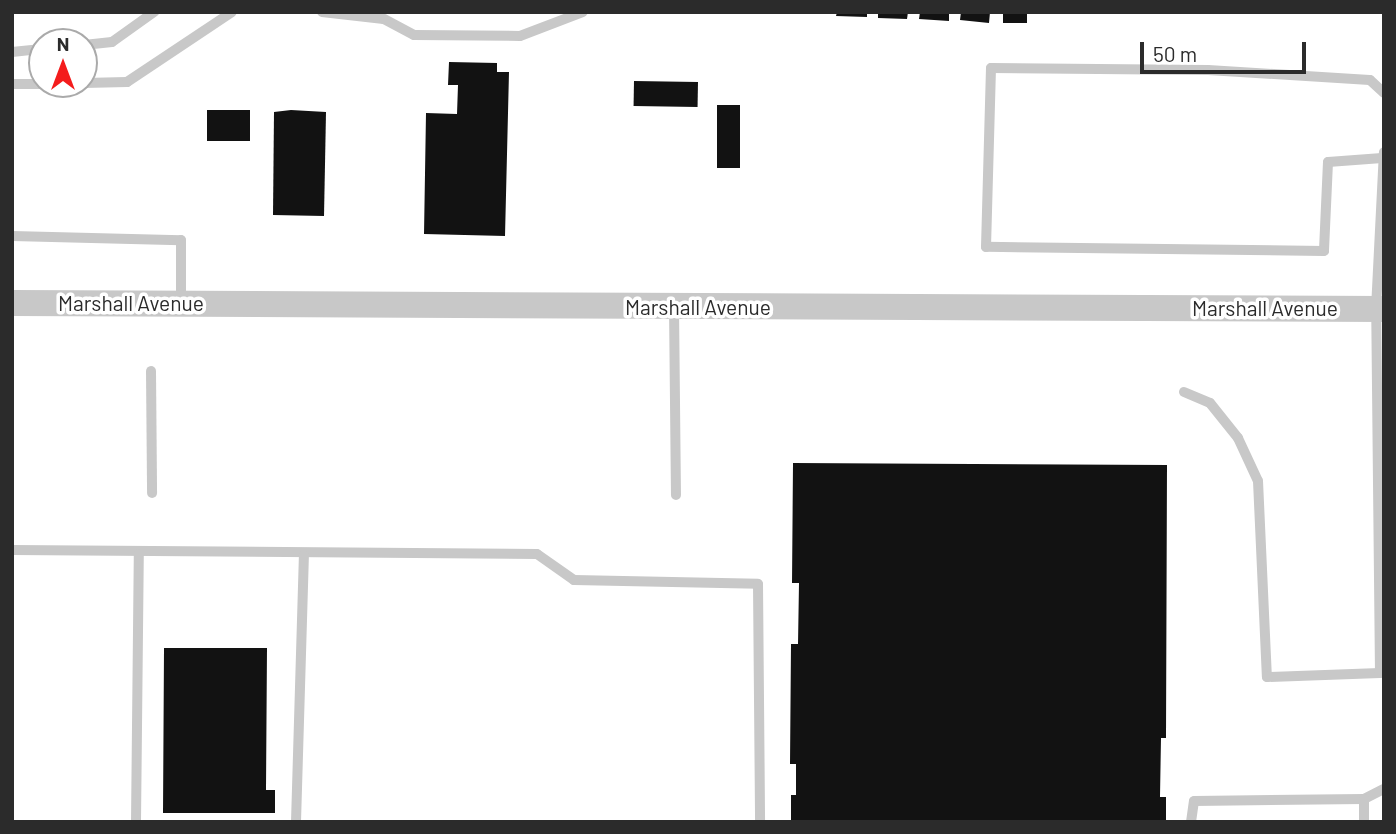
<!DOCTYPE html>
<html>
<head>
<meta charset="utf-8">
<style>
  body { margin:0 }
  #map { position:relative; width:1396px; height:834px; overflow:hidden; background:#fff; font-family:Barlow,sans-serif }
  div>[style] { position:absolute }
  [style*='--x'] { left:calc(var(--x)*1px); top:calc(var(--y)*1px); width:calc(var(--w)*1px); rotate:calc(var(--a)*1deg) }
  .building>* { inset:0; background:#121212; transform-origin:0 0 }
  .service>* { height:10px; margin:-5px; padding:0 5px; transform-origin:5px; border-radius:5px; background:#c8c8c8 }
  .tertiary>* { height:26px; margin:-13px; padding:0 13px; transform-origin:13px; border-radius:13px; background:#c8c8c8 }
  span { translate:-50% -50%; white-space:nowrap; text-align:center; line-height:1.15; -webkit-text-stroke:7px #fff; paint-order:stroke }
  .street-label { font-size:21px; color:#2b2b2b }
  .frame { position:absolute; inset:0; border:14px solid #2b2b2b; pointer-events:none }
  .north { position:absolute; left:28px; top:28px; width:70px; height:70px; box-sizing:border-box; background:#fff; border:2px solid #aaa; border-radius:50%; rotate:0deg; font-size:19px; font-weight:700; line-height:28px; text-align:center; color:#2b2b2b }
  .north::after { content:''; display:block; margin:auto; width:24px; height:32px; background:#f41c1c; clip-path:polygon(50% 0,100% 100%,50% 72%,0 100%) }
  .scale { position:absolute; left:1140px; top:42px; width:166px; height:32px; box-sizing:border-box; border:4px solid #2b2b2b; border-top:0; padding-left:9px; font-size:21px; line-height:24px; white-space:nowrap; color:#2b2b2b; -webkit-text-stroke:5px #fff; paint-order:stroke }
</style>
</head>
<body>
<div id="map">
  <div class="building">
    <div style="clip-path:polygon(837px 12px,867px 12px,867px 17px,836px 16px)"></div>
    <div style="clip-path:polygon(878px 12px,908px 12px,907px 19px,878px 18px)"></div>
    <div style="clip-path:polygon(920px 12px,949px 12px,949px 21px,919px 19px)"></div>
    <div style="clip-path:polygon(961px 12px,990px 12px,989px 23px,960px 20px)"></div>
    <div style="left:1003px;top:12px;width:24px;height:11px"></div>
    <div style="clip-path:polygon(449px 62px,497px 63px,497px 72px,509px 72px,505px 236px,424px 234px,426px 113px,457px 114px,458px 85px,448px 85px)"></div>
    <div style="left:634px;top:81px;width:64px;height:25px;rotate:1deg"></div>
    <div style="left:717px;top:105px;width:23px;height:63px"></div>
    <div style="left:207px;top:110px;width:43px;height:31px"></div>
    <div style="clip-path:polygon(291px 110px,326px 112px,324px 216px,273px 215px,274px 112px)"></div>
    <div style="clip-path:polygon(793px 463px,1167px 465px,1166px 738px,1161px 738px,1160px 797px,1166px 797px,1166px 822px,791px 822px,791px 795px,796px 795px,796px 764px,790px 764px,791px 644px,798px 644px,799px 583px,792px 583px)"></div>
    <div style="clip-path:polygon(164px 648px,267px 648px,266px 790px,275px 790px,275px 813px,163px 813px)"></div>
  </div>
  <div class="service">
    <div style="--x:322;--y:12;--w:62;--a:6.4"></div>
    <div style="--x:384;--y:19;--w:34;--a:28"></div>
    <div style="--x:414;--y:35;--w:106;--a:0.5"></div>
    <div style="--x:520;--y:36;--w:67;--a:-20.9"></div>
    <div style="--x:84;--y:45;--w:28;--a:-6"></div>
    <div style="--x:112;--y:42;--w:52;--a:-35.5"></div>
    <div style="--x:12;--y:52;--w:30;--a:-6"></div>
    <div style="--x:84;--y:83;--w:43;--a:-1.3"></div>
    <div style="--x:127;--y:82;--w:126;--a:-33.7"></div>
    <div style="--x:12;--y:84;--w:30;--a:0"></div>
    <div style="--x:1382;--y:158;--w:54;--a:175.8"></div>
    <div style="--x:1328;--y:162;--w:89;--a:92.6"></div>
    <div style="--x:1324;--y:251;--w:338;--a:-179.3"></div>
    <div style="--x:986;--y:247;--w:179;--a:-88.4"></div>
    <div style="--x:991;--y:68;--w:217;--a:0.5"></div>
    <div style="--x:1208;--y:70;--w:162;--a:3.5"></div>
    <div style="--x:1370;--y:80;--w:19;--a:43"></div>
    <div style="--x:12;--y:236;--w:169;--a:1.4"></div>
    <div style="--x:181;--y:240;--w:64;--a:90"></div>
    <div style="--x:674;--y:307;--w:188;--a:89.4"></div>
    <div style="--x:151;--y:371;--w:122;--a:89.5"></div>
    <div style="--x:1184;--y:392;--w:28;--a:23"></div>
    <div style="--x:1210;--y:403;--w:45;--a:51.3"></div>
    <div style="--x:1238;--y:438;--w:47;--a:65.1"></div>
    <div style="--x:1258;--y:481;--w:196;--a:87.4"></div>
    <div style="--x:1267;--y:677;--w:113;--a:-2"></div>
    <div style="--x:1380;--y:673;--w:364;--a:-90.6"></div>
    <div style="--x:1376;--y:309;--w:157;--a:-87.1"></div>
    <div style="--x:12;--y:550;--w:525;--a:0.44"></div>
    <div style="--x:537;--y:554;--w:45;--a:35.1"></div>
    <div style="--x:574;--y:580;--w:184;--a:1.2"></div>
    <div style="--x:758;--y:584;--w:238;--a:89.5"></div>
    <div style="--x:136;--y:822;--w:268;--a:-89.4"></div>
    <div style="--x:296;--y:822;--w:267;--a:-88.3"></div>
    <div style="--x:1191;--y:822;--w:21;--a:-82"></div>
    <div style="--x:1194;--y:801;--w:170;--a:-0.7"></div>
    <div style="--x:1364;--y:799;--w:22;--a:-27"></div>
    <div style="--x:1364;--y:822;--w:23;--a:-90"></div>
  </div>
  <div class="tertiary">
    <div style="--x:12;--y:303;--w:1372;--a:0.25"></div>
  </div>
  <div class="street-label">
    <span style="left:131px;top:303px">Marshall Avenue</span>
    <span style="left:698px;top:307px">Marshall Avenue</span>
    <span style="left:1265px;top:308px">Marshall Avenue</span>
  </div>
  <div class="frame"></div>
  <div class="north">N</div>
  <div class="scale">50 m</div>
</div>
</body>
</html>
